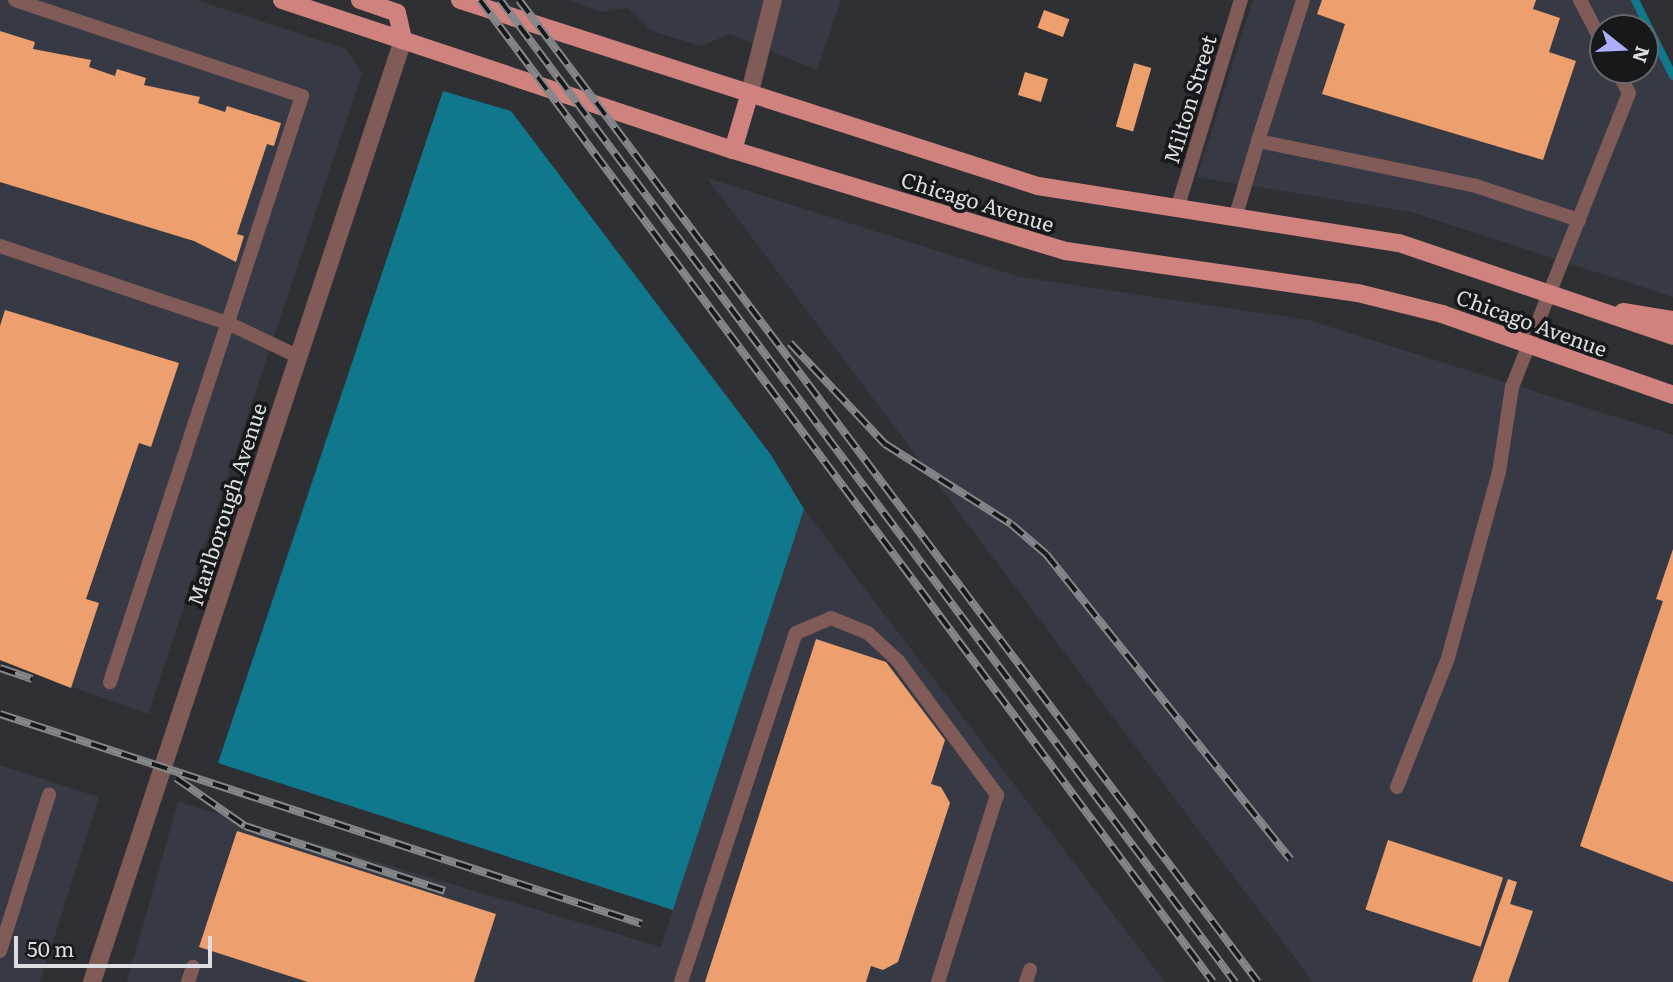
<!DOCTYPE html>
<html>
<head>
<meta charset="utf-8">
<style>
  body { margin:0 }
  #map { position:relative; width:1673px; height:982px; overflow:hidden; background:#2f3034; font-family:Literata,serif }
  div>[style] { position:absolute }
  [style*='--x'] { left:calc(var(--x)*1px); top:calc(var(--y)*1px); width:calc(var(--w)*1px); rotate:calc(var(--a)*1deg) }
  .built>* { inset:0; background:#373a44 }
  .water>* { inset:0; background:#10788d }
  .stream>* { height:8px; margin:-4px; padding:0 4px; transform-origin:4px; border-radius:4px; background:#10788d }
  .building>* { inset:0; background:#eda06d; transform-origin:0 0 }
  .service>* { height:14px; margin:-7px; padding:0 7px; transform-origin:7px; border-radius:7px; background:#815b58 }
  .minor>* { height:18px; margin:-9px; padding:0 9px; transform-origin:9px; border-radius:9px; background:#815b58 }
  .tertiary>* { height:18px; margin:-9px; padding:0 9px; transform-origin:9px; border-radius:9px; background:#815b58 }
  .primary>* { height:18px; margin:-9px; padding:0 9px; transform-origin:9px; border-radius:9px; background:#d0837e }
  .rail>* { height:8px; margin-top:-4px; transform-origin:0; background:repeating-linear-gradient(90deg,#17181a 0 16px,#86878a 0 32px); box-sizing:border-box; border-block:2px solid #86878a }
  span { translate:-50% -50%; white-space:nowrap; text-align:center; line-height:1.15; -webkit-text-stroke:7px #17181a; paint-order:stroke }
  .street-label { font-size:21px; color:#dddee1 }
  .north { position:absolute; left:1589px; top:14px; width:70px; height:70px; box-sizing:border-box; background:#17181a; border:2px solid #66676a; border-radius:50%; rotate:108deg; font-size:19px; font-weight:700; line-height:28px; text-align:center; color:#dddee1 }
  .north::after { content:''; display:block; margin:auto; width:24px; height:32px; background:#adaffb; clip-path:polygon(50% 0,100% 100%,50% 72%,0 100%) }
  .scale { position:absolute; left:14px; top:936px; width:198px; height:32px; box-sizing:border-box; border:4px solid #dddee1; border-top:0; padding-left:9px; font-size:21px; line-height:24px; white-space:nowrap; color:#dddee1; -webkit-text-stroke:5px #17181a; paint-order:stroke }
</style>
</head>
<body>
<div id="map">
  <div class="built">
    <div style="clip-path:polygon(0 0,196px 0,346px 49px,362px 73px,148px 714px,0 661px)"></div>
    <div style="clip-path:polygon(570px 0,841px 0,817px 70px,730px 34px,701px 46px,652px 31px,628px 8px,601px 12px)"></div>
    <div style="clip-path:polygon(evenodd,1253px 0,1635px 0,1673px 79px,1673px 297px,1411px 212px,1197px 177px,1253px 0,1603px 28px,1645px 28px,1645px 70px,1603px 70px,1603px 28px)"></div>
    <div style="clip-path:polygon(707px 178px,1020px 277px,1308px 320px,1673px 435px,1673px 982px,1313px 982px)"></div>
    <div style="clip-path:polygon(804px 509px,1165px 982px,127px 982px,178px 802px,661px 947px)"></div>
    <div style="clip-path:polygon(0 765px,99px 797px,40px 982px,0 982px)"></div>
  </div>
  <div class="water">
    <div style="clip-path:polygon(443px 91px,511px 111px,771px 455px,804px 509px,673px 910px,218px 763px)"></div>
  </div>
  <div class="stream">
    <div style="--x:1635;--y:0;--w:85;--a:63.4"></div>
  </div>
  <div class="building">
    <div style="clip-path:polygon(1322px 0,1536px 0,1533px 9px,1560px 18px,1549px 52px,1576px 61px,1543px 160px,1322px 94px,1345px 24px,1317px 14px)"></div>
    <div style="left:1044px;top:10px;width:27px;height:19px;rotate:20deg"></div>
    <div style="clip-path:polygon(0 31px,35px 42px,33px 49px,91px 60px,89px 67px,115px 76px,117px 69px,146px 78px,144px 85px,200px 97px,198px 103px,225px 112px,227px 106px,281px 123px,274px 146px,267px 144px,237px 234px,244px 236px,236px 262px,194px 241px,0 182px)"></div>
    <div style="left:1134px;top:63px;width:18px;height:66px;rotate:16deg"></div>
    <div style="left:1025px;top:72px;width:24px;height:24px;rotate:17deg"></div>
    <div style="clip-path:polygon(5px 310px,179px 363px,151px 447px,139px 443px,86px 599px,99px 603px,71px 688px,0 660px,0 326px)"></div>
    <div style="clip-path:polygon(1673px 549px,1673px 882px,1580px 846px,1663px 601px,1656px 599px)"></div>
    <div style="clip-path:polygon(816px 639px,886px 662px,945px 740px,931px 784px,941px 787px,950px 803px,898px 962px,883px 970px,871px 966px,866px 982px,705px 982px)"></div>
    <div style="clip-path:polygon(237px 831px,496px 914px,474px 982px,308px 982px,199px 947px)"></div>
    <div style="left:1388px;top:840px;width:121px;height:73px;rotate:18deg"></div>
    <div style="clip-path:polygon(1508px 879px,1517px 882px,1510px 904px,1533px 911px,1508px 982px,1472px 982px)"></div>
  </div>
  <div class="service">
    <div style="--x:15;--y:0;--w:303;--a:18.5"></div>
    <div style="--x:302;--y:96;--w:617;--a:108.14"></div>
    <div style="--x:1303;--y:0;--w:148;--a:107.7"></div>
    <div style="--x:1258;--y:141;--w:219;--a:11.6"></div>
    <div style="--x:1473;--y:185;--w:112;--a:18.3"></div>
    <div style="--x:1580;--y:0;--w:50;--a:62.4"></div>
    <div style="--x:1177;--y:209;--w:219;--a:-73"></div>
    <div style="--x:1236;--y:215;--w:77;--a:-73.4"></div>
    <div style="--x:0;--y:246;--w:241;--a:18.7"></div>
    <div style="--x:228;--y:323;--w:79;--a:25.6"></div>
    <div style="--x:1397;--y:787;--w:139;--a:-68.4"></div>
    <div style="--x:1448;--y:658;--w:193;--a:-74.7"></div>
    <div style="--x:1499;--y:472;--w:86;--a:-81.3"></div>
    <div style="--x:1512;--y:387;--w:316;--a:-68.3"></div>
    <div style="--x:1629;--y:93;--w:26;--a:-118"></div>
    <div style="--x:0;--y:951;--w:164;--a:-72.6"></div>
    <div style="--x:188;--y:982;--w:16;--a:-72"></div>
    <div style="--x:681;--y:982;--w:367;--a:-71.8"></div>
    <div style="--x:796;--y:633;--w:38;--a:-23"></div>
    <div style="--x:831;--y:618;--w:40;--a:22"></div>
    <div style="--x:868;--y:633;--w:41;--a:43"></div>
    <div style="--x:898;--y:661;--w:167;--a:53.5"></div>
    <div style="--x:997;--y:795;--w:196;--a:107.5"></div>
    <div style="--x:1026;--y:982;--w:13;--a:-72"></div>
  </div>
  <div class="minor">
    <div style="--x:749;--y:96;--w:99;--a:-76"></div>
  </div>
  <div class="tertiary">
    <div style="--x:92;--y:982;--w:992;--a:-71.73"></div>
  </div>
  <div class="primary">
    <div style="--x:282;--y:0;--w:475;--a:18.4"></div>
    <div style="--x:733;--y:150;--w:348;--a:16.9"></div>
    <div style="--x:1066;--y:251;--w:295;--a:8.2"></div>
    <div style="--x:1358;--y:293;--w:87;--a:14"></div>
    <div style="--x:1442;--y:314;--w:245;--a:19.3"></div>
    <div style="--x:360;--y:0;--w:39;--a:19"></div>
    <div style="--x:397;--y:13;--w:28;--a:77"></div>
    <div style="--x:460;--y:0;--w:607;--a:17.84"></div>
    <div style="--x:1038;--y:186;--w:365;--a:9"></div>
    <div style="--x:1399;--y:243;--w:289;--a:18.7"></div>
    <div style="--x:733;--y:150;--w:56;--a:-73.5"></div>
    <div style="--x:1623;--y:312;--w:51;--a:9.1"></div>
  </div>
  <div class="rail">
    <div style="--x:480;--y:0;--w:1225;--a:53.26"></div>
    <div style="--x:500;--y:0;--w:1227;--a:53.19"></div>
    <div style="--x:519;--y:0;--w:1229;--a:53.04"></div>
    <div style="--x:790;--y:343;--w:139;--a:46.8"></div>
    <div style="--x:885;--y:444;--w:149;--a:32.4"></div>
    <div style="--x:1011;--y:524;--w:46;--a:40.6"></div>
    <div style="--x:1046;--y:554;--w:391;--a:51.3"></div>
    <div style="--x:0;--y:668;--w:34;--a:19"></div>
    <div style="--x:0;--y:714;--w:675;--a:18.11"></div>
    <div style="--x:176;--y:778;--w:84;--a:34.8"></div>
    <div style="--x:245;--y:826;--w:210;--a:18"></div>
  </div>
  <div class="street-label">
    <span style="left:1189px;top:99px;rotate:-73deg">Milton Street</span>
    <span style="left:978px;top:201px;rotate:17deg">Chicago Avenue</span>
    <span style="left:1532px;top:322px;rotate:20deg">Chicago Avenue</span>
    <span style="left:226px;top:504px;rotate:-72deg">Marlborough Avenue</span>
  </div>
  <div class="north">N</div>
  <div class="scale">50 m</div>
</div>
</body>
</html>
